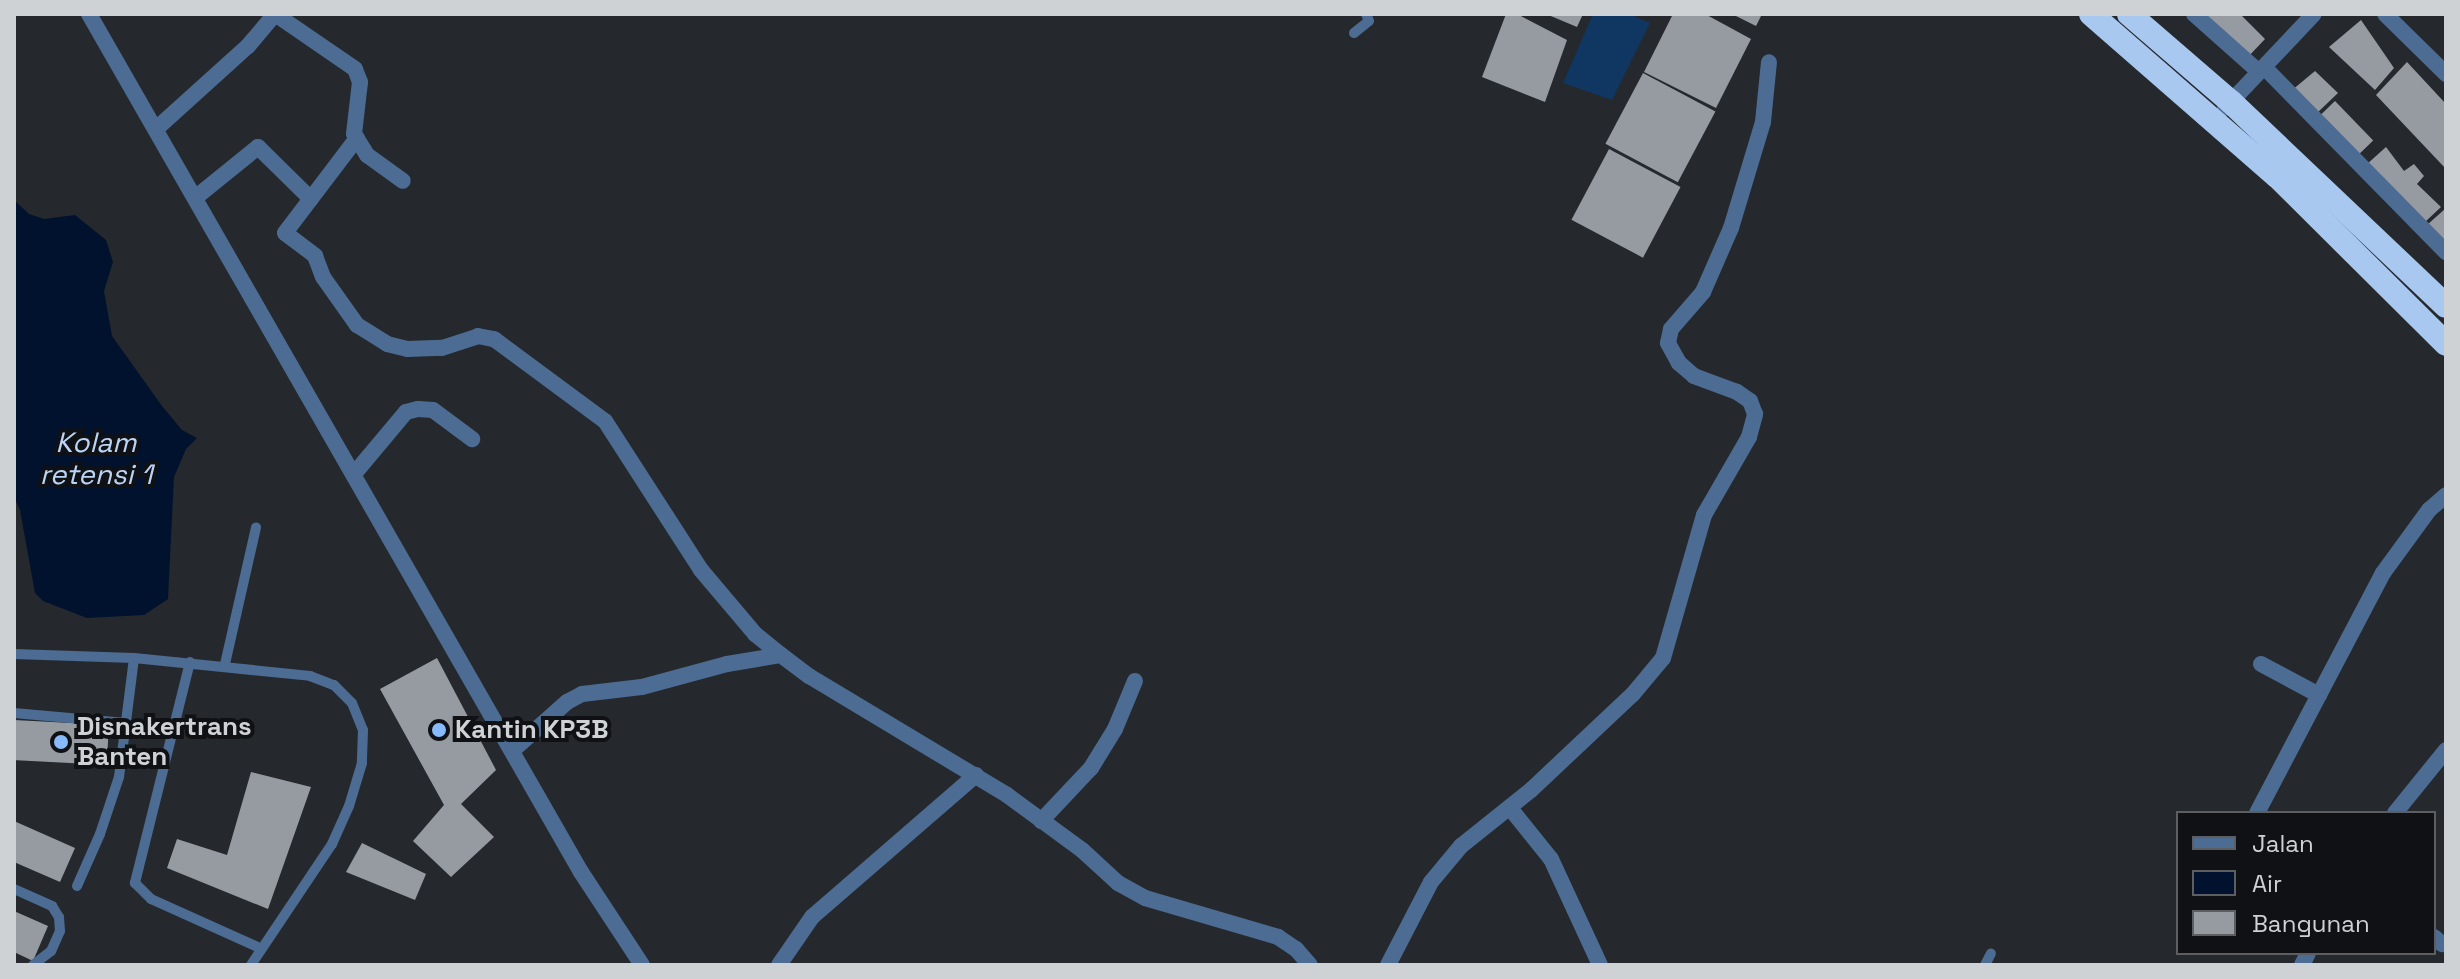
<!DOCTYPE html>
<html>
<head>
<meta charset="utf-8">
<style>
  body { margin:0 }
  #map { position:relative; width:2460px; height:979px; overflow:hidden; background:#25292e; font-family:"Space Grotesk",sans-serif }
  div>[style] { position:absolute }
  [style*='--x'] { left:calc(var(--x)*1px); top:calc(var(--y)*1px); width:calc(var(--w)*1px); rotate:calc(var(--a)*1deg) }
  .green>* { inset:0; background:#103662 }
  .water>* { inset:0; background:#00122d }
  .building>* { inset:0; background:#969ba2; transform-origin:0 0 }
  .lane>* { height:10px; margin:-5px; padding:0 5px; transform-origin:5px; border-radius:5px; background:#4c6c93 }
  .street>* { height:16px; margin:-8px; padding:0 8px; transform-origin:8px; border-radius:8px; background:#4c6c93 }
  .highway>* { height:24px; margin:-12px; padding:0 12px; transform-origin:12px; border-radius:12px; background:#a9c8ef }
  .dots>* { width:22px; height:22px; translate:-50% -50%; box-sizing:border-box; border:4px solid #0f1114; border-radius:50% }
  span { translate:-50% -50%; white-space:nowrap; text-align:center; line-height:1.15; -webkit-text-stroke:8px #0f1114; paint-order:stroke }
  .poi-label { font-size:26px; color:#cfd2d5; font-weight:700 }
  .left { translate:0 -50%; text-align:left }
  .water-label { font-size:28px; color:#bbd4f5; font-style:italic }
  .frame { position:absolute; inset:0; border:16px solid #cfd2d5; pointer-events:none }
  .legend { position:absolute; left:2176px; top:811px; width:260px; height:144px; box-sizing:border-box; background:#0f1114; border:2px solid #5c5e61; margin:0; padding:10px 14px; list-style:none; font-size:24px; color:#cfd2d5 }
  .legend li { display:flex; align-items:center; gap:16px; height:40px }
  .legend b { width:40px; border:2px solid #5c5e61 }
</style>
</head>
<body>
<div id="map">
  <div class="green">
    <div style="clip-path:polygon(1593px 14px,1629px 14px,1650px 23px,1612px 100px,1563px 83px)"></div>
  </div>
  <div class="water">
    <div style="clip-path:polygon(14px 200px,29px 214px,44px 219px,75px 215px,106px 240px,113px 262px,104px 291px,112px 336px,162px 406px,182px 430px,197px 438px,186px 449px,174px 477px,168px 599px,144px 615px,87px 618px,43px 601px,35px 593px,20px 510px,14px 497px)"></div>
  </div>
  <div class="building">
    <div style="clip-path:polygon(1506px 14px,1517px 14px,1567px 40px,1545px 102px,1482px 77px)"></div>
    <div style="clip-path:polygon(1546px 14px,1583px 14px,1577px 27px)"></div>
    <div style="clip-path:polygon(1673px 14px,1705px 14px,1751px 39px,1716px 108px,1644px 72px)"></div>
    <div style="clip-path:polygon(1732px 14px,1762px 14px,1756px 26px)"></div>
    <div style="clip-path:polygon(2201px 14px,2240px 14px,2265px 39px,2247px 58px)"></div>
    <div style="clip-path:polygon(2361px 20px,2394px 68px,2375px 90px,2329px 47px)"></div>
    <div style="clip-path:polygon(2407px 62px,2446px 104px,2446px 169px,2376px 95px)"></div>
    <div style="clip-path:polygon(2315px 71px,2338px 93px,2316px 114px,2291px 91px)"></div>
    <div style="left:1643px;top:73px;width:82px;height:80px;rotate:28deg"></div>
    <div style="left:2335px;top:101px;width:55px;height:23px;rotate:46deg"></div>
    <div style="clip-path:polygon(2386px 147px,2404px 171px,2414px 164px,2424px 176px,2417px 184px,2441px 207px,2425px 222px,2366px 165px)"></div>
    <div style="left:1609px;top:149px;width:81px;height:80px;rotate:28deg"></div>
    <div style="clip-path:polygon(2446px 208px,2446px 245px,2427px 225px)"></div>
    <div style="clip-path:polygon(437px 658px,496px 770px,461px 804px,494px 837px,451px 877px,413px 841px,444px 805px,380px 689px)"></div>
    <div style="left:14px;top:720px;width:95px;height:40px;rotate:3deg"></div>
    <div style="clip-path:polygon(251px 772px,311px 787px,268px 909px,167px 868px,177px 839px,227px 855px)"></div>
    <div style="clip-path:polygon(14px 821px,75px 848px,60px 882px,14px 862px)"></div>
    <div style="clip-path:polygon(362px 843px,426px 874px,415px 900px,346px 872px)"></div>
    <div style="clip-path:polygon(14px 911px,48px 926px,33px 961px,14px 952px)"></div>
  </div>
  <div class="lane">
    <div style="--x:1354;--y:33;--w:19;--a:-39"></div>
    <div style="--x:1369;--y:21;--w:8;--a:-113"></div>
    <div style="--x:14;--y:654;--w:120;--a:1.9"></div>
    <div style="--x:134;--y:658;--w:177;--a:5.8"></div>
    <div style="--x:310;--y:676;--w:26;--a:21"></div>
    <div style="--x:334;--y:685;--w:25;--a:45"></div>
    <div style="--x:352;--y:703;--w:29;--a:68"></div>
    <div style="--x:363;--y:730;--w:33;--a:92"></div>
    <div style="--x:362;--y:763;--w:45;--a:106.8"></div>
    <div style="--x:349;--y:806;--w:42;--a:114.1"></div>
    <div style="--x:332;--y:844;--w:146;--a:123.8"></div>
    <div style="--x:190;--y:662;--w:228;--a:104"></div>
    <div style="--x:135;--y:883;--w:23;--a:45"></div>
    <div style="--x:151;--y:899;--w:120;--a:24.2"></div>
    <div style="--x:225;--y:664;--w:140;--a:-77.2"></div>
    <div style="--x:14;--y:713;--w:112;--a:5.1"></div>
    <div style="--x:77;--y:886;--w:57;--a:-66.1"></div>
    <div style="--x:100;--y:834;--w:60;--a:-71.6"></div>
    <div style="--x:119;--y:777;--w:120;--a:-82.8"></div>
    <div style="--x:14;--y:889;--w:42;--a:24.1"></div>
    <div style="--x:52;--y:906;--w:13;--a:58"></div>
    <div style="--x:59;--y:917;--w:14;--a:86"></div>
    <div style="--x:60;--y:931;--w:22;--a:114"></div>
    <div style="--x:51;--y:951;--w:23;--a:142"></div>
    <div style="--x:1985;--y:965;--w:13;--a:-63"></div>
  </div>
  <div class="street">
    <div style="--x:89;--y:14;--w:989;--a:60.17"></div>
    <div style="--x:581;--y:872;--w:111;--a:56.7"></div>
    <div style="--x:275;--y:14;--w:97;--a:34.5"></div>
    <div style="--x:355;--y:69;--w:14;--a:69"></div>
    <div style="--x:360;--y:82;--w:52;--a:96.6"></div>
    <div style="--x:354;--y:134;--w:25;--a:58"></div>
    <div style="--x:367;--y:155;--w:44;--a:35.8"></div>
    <div style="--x:2194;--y:14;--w:87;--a:41.7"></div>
    <div style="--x:2385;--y:14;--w:86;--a:44.5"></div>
    <div style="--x:2264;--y:67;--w:260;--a:45.5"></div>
    <div style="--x:2225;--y:108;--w:129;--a:-46.6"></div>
    <div style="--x:156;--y:129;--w:124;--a:-42.1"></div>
    <div style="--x:248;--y:46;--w:42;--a:-49.8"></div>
    <div style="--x:357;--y:138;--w:119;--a:127.2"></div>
    <div style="--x:285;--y:233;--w:38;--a:37"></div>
    <div style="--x:315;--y:256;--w:22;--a:69"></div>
    <div style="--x:323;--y:277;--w:59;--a:54.7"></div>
    <div style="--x:357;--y:325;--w:36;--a:32"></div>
    <div style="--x:387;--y:344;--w:21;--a:14"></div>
    <div style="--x:407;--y:349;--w:35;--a:-2"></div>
    <div style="--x:442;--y:348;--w:38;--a:-18"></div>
    <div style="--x:478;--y:336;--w:16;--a:11"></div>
    <div style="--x:494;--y:339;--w:138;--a:36.5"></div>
    <div style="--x:605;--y:421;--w:177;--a:57.2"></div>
    <div style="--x:701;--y:570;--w:84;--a:49.8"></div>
    <div style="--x:755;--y:634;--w:33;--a:39"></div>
    <div style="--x:781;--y:655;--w:35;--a:37"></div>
    <div style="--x:809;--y:676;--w:231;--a:31"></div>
    <div style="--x:1007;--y:795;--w:93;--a:36.3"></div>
    <div style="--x:1082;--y:850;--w:49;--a:42.5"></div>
    <div style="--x:1118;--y:883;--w:31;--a:29"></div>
    <div style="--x:1145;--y:898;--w:139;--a:16.3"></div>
    <div style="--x:1278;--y:937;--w:22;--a:34"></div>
    <div style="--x:1296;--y:949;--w:21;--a:49"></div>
    <div style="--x:195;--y:198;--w:81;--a:-39"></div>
    <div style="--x:258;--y:147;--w:74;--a:44.5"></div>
    <div style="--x:354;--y:474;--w:81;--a:-50"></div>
    <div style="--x:406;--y:412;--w:12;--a:-14"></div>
    <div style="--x:418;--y:409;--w:15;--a:4"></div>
    <div style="--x:433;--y:410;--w:49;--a:36.6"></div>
    <div style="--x:2261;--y:664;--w:66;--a:28.1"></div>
    <div style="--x:512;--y:751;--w:74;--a:-41.7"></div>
    <div style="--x:567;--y:702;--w:17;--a:-28"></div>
    <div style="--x:582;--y:694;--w:60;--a:-6.7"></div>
    <div style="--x:642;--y:687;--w:88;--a:-15.1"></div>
    <div style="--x:727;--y:664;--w:55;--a:-9.5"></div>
    <div style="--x:1510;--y:808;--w:65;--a:51.2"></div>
    <div style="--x:1551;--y:859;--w:117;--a:65.2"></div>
    <div style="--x:2257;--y:813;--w:271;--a:-62.3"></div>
    <div style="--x:2383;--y:573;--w:78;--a:-53.9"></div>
    <div style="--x:2429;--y:510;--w:23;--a:-41"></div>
    <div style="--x:2395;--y:813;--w:81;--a:-51"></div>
    <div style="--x:1041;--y:821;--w:73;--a:-46.7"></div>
    <div style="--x:1091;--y:768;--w:46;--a:-58.4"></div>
    <div style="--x:1115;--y:729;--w:52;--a:-67.4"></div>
    <div style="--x:2434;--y:937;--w:11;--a:41"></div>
    <div style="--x:779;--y:965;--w:58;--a:-55.5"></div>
    <div style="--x:812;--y:917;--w:217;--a:-40.9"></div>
    <div style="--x:1388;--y:965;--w:93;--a:-62.6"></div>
    <div style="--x:1431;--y:882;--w:47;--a:-50.2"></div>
    <div style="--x:1461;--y:846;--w:90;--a:-38.7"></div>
    <div style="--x:1531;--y:790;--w:140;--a:-43.3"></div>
    <div style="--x:1633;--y:694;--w:47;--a:-50.2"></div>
    <div style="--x:1663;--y:658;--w:149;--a:-74"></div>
    <div style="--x:1704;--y:515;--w:90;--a:-60"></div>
    <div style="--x:1749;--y:437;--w:24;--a:-75"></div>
    <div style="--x:1755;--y:414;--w:14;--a:-111"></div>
    <div style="--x:1750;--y:401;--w:16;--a:-145"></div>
    <div style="--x:1737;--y:392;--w:46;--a:-159.6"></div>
    <div style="--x:1694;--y:376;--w:20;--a:-139"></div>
    <div style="--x:1679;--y:363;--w:23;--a:-119"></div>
    <div style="--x:1668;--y:343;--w:14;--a:-78"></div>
    <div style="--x:1671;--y:329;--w:49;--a:-49.1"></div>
    <div style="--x:1703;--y:292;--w:70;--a:-66.4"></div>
    <div style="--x:1731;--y:228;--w:111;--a:-73.2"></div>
    <div style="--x:1763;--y:122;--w:60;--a:-84.3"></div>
    <div style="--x:2302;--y:965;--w:13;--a:-63"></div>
  </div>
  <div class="highway">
    <div style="--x:2091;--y:14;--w:247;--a:41.1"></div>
    <div style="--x:2277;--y:176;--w:238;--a:44.8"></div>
    <div style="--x:2129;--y:14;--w:135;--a:40.8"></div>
    <div style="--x:2231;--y:102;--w:296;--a:43.5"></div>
  </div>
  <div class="dots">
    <div style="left:439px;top:730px;background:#87bbfb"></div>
    <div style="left:61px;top:742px;background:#87bbfb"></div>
  </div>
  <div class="poi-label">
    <span class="left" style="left:77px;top:742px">Disnakertrans<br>Banten</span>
    <span class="left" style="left:455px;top:730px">Kantin KP3B</span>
  </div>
  <div class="water-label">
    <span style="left:96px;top:458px">Kolam<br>retensi 1</span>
  </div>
  <div class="frame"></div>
  <ul class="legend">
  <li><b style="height:10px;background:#4c6c93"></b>Jalan</li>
  <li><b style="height:22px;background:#00122d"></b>Air</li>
  <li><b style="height:22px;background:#969ba2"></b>Bangunan</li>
  </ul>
</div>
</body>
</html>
